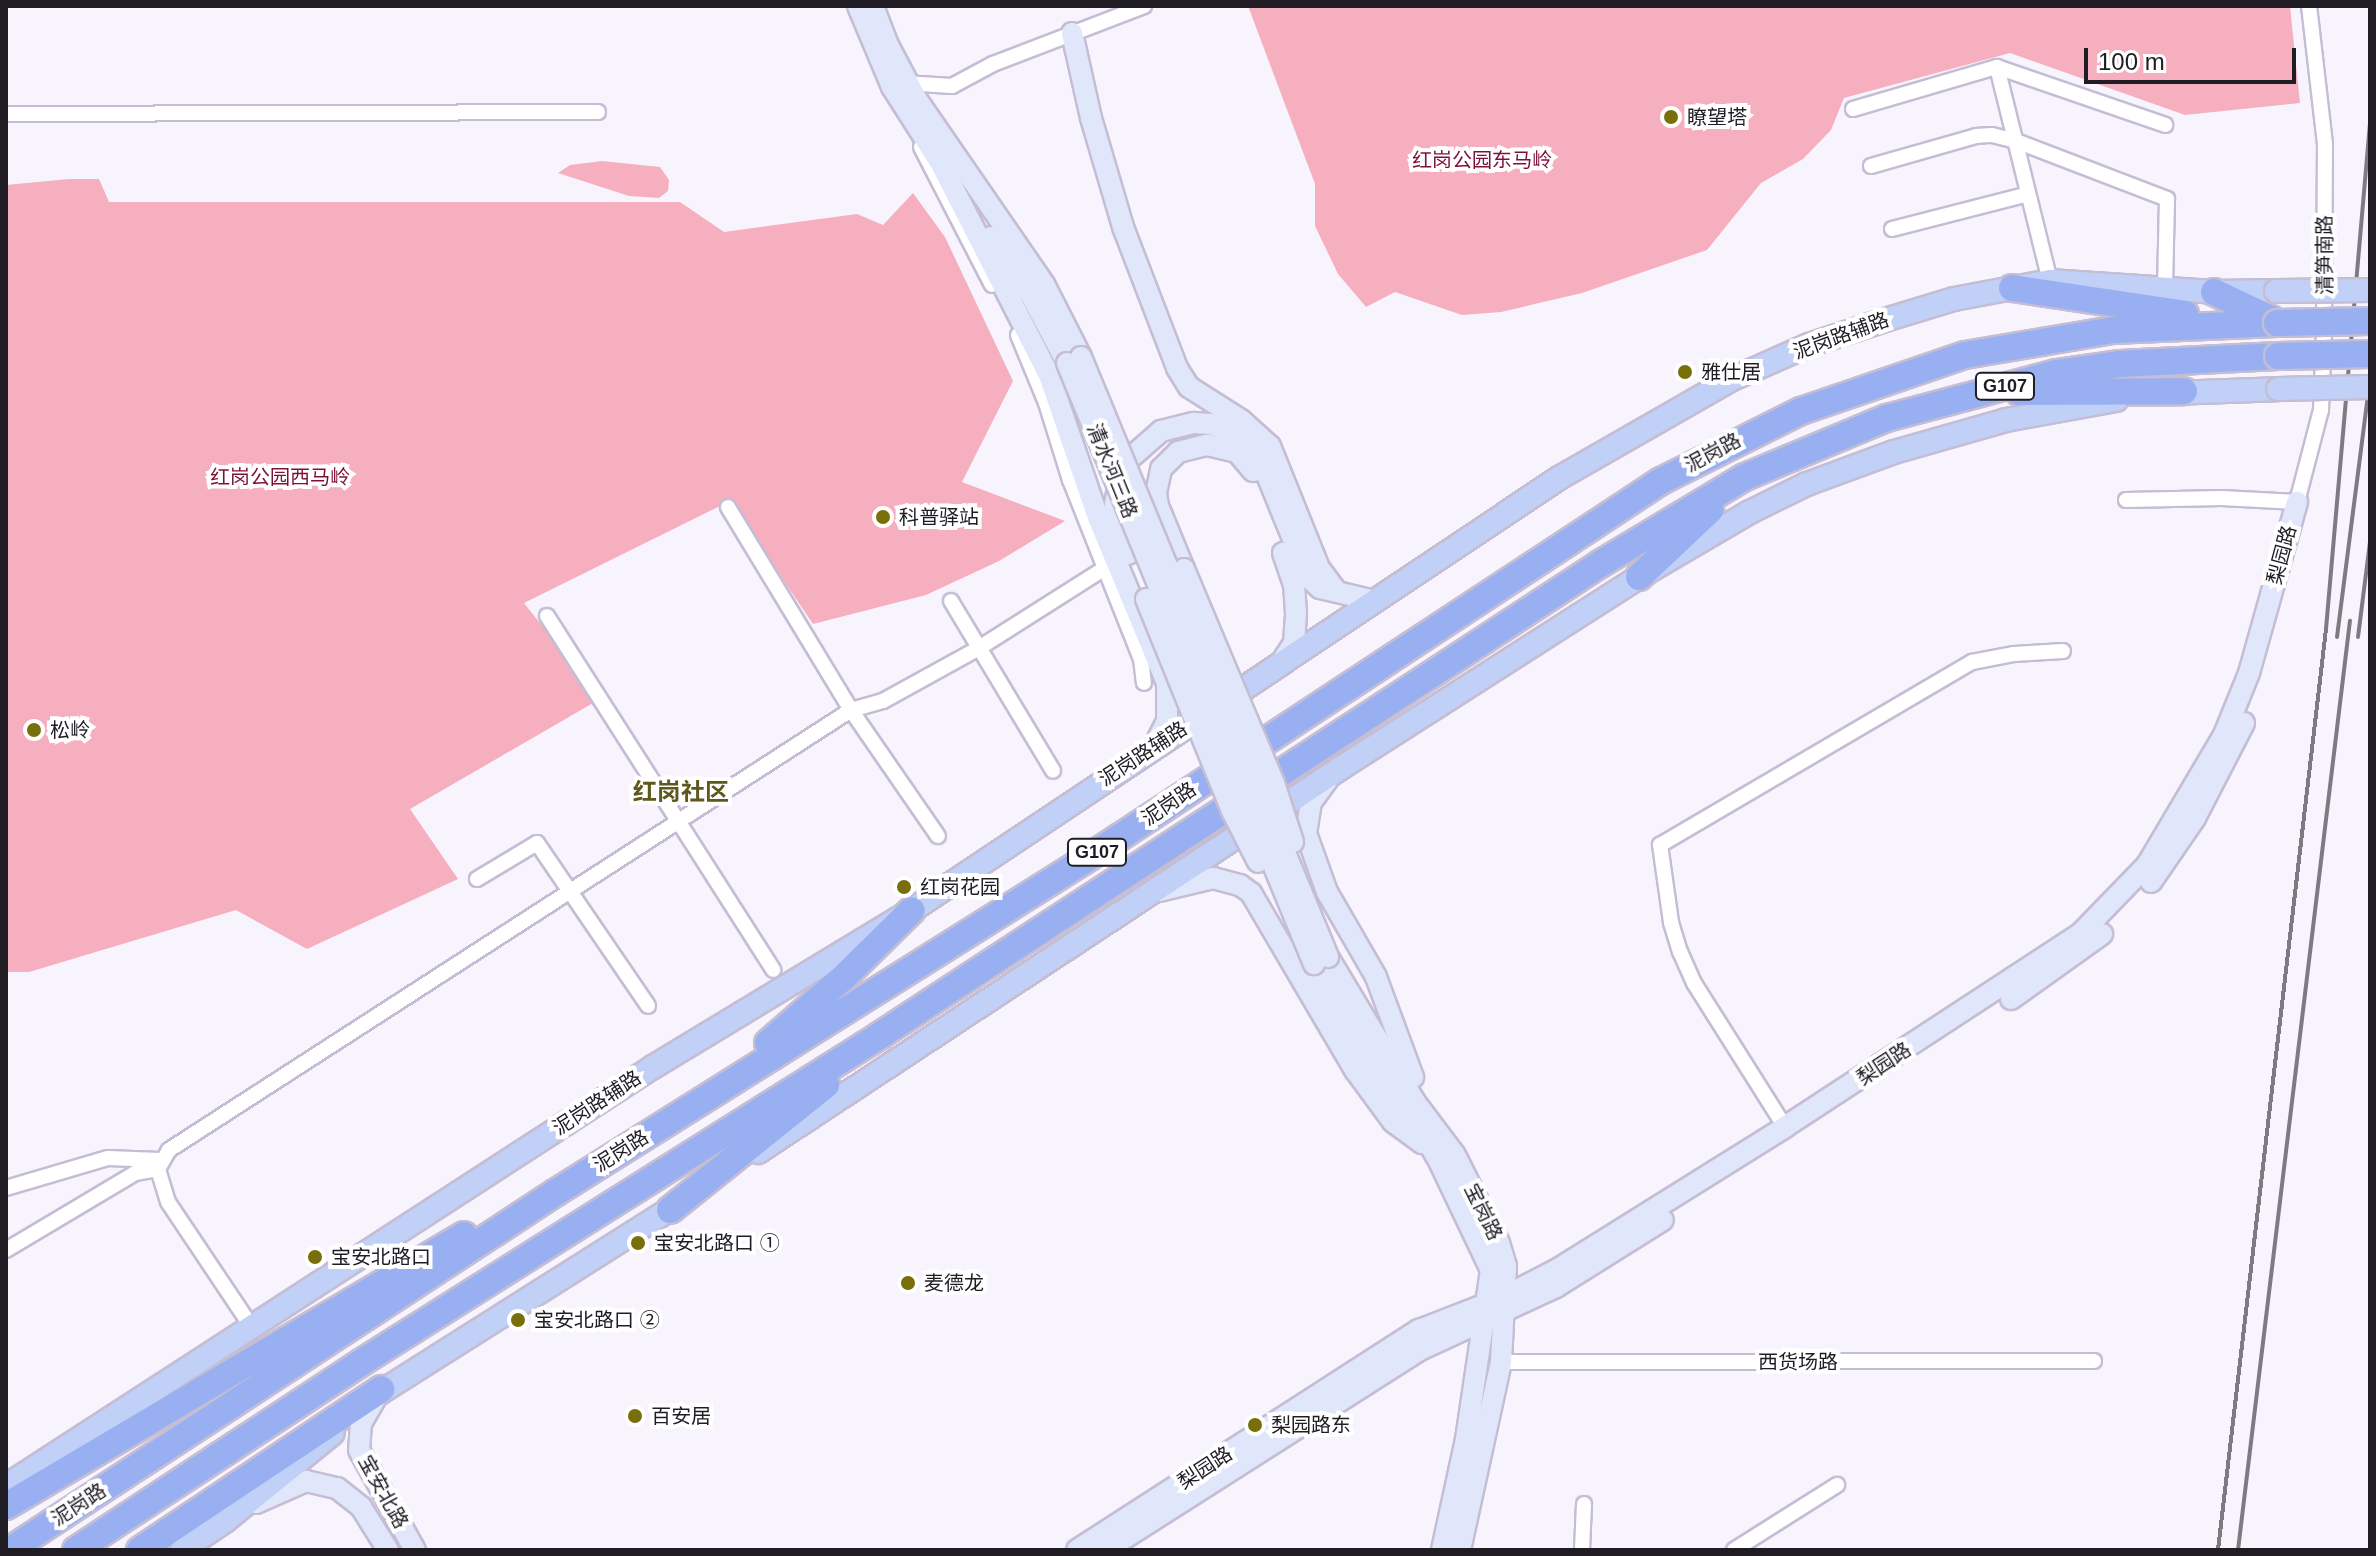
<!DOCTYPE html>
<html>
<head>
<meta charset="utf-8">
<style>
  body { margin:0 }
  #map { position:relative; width:2376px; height:1556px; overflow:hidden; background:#f7f4fd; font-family:Helvetica,"Noto Sans SC",sans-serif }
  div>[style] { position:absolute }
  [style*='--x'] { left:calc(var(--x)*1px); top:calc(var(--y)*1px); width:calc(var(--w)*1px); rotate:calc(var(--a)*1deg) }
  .green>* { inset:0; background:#f6afbe }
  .roads { filter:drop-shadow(2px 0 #c5bdd4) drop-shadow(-2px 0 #c5bdd4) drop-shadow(0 2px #c5bdd4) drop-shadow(0 -2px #c5bdd4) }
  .street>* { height:14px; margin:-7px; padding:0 7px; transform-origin:7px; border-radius:7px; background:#fff }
  .secondary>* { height:20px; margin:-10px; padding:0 10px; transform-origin:10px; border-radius:10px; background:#e0e7fb }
  .primary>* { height:22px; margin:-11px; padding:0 11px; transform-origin:11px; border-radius:11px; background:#c1d0f7 }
  .highway>* { height:26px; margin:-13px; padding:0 13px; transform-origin:13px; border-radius:13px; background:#98b0f1 }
  .rail>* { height:4px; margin:-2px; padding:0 2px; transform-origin:2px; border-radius:2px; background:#7d7a82 }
  .bridges { filter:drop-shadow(2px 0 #c5bdd4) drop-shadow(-2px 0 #c5bdd4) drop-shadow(0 2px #c5bdd4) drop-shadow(0 -2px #c5bdd4) }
  .secondary-bridge>* { height:20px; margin:-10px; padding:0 10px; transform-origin:10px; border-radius:10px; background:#e0e7fb }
  .primary-bridge>* { height:22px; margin:-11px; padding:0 11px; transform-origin:11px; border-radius:11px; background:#c1d0f7 }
  .highway-bridge>* { height:26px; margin:-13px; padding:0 13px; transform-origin:13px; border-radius:13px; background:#98b0f1 }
  .dots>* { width:22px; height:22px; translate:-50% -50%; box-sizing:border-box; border:4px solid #fff; border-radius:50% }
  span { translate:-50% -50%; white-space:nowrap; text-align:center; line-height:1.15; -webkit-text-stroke:8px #fff; paint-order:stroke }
  .shield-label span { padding:2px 6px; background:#fff; border:2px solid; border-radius:6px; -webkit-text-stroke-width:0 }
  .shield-label { font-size:18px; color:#1f1c24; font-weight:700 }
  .poi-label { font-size:20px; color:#1f1c24 }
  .left { translate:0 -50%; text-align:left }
  .park-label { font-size:20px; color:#7c1039 }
  .street-label { font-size:20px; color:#1f1c24 }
  .quarter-label { font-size:24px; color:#5f581c; font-weight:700 }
  .frame { position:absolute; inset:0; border:8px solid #1f1c24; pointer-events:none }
  .scale { position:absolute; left:2084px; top:48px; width:212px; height:36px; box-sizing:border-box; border:4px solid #1f1c24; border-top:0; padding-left:10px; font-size:24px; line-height:28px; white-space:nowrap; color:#1f1c24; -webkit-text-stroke:6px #fff; paint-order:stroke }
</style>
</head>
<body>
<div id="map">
  <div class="green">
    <div style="clip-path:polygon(1248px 6px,2290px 6px,2300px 103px,2185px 115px,2010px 53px,1844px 98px,1831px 130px,1803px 159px,1761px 183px,1707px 250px,1582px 293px,1501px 312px,1462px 315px,1395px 292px,1366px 307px,1338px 274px,1315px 226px,1315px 184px)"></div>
    <div style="clip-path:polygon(602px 161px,660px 167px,669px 180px,668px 191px,659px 198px,629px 196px,558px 173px,570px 165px)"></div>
    <div style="clip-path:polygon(69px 179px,99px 179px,109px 202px,680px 202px,724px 232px,857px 214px,883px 225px,913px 193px,945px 237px,1013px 381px,962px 482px,1065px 521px,999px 561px,926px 595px,813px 624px,730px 501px,524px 603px,600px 699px,410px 809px,458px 879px,307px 949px,236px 910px,29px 972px,6px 972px,6px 185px)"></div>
  </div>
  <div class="roads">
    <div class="street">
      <div style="--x:1997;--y:67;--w:220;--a:76.1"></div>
      <div style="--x:904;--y:83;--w:48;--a:3.6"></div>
      <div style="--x:952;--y:86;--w:47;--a:-28.2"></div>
      <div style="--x:993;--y:64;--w:162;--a:-21"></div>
      <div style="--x:1853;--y:109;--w:150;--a:-16.3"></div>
      <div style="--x:1997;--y:67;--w:178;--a:19"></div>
      <div style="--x:6;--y:114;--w:592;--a:-0.19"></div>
      <div style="--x:921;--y:147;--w:155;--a:62.8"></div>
      <div style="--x:1871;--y:166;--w:109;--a:-15.9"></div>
      <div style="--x:1976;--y:136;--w:16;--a:-4"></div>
      <div style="--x:1992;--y:135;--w:25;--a:14"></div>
      <div style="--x:2016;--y:141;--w:162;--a:21"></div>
      <div style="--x:2167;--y:199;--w:89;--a:91.3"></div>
      <div style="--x:1892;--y:229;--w:140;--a:-14.4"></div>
      <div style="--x:1018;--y:335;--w:74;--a:67.6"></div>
      <div style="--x:1046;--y:403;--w:81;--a:72.7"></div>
      <div style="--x:1070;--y:480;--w:193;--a:68.4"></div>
      <div style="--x:1141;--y:659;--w:24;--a:83"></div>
      <div style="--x:2126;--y:500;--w:96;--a:-1.2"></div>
      <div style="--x:2222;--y:498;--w:75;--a:3.1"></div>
      <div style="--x:2297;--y:502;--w:95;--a:-75.4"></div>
      <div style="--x:2321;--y:410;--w:79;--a:-87.8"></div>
      <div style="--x:2324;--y:331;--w:187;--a:-89.7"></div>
      <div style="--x:2325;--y:144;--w:139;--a:-96.6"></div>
      <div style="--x:728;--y:507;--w:237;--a:58.8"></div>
      <div style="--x:851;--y:710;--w:153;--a:55.4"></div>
      <div style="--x:951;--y:601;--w:198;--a:59"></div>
      <div style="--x:547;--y:616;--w:420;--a:57.4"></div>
      <div style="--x:477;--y:879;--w:70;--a:-31"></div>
      <div style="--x:537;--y:843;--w:197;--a:55.7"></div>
      <div style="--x:1785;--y:1127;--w:170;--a:-122.3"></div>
      <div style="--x:1694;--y:983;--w:34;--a:-114"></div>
      <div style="--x:1680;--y:952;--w:31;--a:-107"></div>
      <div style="--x:1671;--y:922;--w:78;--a:-98.1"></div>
      <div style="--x:1660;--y:845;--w:362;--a:-30.4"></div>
      <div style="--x:1972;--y:662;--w:43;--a:-10.8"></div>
      <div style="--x:2014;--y:654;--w:49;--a:-3.5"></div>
      <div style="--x:6;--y:1188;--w:106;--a:-16.4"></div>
      <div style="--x:108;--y:1158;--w:52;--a:2.2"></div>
      <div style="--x:6;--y:1250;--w:150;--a:-30.8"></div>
      <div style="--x:135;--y:1173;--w:23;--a:-10"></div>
      <div style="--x:251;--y:1326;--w:149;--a:-123.8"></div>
      <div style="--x:168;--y:1202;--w:34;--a:-107"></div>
      <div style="--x:158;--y:1169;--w:22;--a:-60"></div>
      <div style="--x:169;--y:1150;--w:812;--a:-32.83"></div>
      <div style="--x:851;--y:710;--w:33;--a:-16"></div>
      <div style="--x:883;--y:701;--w:110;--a:-28.9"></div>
      <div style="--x:979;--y:648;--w:149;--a:-32.4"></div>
      <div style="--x:1501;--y:1362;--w:593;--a:-0.1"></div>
      <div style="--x:1582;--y:1550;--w:46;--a:-87.5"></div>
      <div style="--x:1734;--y:1550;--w:122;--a:-32.3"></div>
    </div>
    <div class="secondary">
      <div style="--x:858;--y:6;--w:88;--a:67.2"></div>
      <div style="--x:892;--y:87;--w:108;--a:57.5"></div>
      <div style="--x:873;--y:6;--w:42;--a:69"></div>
      <div style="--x:888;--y:45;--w:62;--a:62.2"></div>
      <div style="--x:917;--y:100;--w:224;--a:55.4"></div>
      <div style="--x:1044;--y:284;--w:82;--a:63.1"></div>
      <div style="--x:1072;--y:33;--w:87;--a:77.4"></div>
      <div style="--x:1091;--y:118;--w:114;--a:73.6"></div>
      <div style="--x:1123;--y:227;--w:151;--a:69"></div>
      <div style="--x:1177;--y:368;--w:22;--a:58"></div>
      <div style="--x:1189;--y:387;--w:62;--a:32.4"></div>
      <div style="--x:1241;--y:420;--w:39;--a:42"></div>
      <div style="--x:1270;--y:446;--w:131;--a:68.1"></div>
      <div style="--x:1319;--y:568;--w:30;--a:53"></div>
      <div style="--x:943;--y:168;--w:233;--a:62.9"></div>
      <div style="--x:1049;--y:375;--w:153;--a:71"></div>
      <div style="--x:1099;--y:520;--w:177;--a:67.4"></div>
      <div style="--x:1167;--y:683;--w:38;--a:90"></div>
      <div style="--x:1167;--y:721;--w:30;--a:117"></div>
      <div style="--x:991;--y:237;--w:70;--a:55.4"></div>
      <div style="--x:1031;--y:295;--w:77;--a:62.1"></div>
      <div style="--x:1128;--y:554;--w:27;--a:-112"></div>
      <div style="--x:1118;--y:529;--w:25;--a:-97"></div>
      <div style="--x:1115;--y:504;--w:31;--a:-79"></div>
      <div style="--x:1121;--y:474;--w:17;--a:-62"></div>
      <div style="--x:1129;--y:459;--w:43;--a:-41.2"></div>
      <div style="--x:1161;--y:431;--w:34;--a:-14"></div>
      <div style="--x:1194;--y:423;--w:17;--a:3"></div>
      <div style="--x:1211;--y:424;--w:30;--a:24"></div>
      <div style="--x:1238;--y:436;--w:31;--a:45"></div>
      <div style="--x:1260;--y:458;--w:130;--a:67.8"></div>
      <div style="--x:1309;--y:578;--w:15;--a:42"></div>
      <div style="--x:1320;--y:588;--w:57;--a:13.3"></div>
      <div style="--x:1184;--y:569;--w:68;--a:-112.4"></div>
      <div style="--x:1158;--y:506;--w:13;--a:-99"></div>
      <div style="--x:1156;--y:493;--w:25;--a:-78"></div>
      <div style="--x:1161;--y:469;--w:24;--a:-45"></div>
      <div style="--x:1178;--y:452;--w:30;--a:-14"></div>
      <div style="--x:1207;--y:445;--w:31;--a:13"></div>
      <div style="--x:1237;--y:452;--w:25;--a:50"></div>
      <div style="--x:1281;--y:663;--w:24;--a:-57"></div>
      <div style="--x:1294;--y:643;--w:30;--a:-86"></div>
      <div style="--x:1296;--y:613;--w:28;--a:-94"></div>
      <div style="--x:1294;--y:585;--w:34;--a:-109"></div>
      <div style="--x:1328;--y:779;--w:29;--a:126"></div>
      <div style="--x:1311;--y:802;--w:31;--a:99"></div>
      <div style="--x:1306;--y:833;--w:63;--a:70.4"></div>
      <div style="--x:1327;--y:892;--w:98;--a:60"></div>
      <div style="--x:1376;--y:977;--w:107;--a:69.7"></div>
      <div style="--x:2151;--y:882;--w:78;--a:-55.5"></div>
      <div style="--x:2195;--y:818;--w:107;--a:-62.7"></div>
      <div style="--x:1159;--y:891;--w:56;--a:-13.5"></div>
      <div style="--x:1213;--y:878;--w:28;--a:15"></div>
      <div style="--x:1240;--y:885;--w:14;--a:36"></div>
      <div style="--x:1251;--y:893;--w:205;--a:59.6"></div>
      <div style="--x:1355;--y:1070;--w:64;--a:53.8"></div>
      <div style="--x:1393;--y:1122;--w:36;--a:36"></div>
      <div style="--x:1328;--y:957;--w:169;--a:59"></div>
      <div style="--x:1415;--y:1102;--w:66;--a:53"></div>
      <div style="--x:1455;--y:1155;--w:98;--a:63.4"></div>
      <div style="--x:1499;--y:1243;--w:24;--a:73"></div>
      <div style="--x:1506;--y:1266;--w:96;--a:93"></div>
      <div style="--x:1501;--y:1362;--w:192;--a:102.3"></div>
      <div style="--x:1314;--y:964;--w:121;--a:60.3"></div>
      <div style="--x:1374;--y:1069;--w:69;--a:51.5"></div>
      <div style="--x:1417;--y:1123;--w:39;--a:60"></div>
      <div style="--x:1437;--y:1157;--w:125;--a:64.5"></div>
      <div style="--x:1491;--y:1270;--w:171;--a:98.4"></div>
      <div style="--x:1466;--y:1439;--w:114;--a:102.2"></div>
      <div style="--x:2011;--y:999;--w:112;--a:-35.5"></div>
      <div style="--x:378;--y:1394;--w:34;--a:120"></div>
      <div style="--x:361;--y:1423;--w:27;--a:94"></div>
      <div style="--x:359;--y:1450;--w:115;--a:60.8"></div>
      <div style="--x:256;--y:1503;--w:55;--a:-23.7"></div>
      <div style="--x:306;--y:1481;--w:32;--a:13"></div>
      <div style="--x:337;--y:1488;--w:31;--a:38"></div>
      <div style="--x:361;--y:1507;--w:51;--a:57.9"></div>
      <div style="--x:1077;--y:1550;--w:407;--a:-32.8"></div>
      <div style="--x:1419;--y:1330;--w:91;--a:-21.2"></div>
      <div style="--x:1504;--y:1297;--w:61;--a:-27.4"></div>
      <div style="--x:1558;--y:1269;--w:268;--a:-32"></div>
      <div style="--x:1785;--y:1127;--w:354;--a:-33.2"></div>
      <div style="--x:2081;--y:933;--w:95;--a:-45.9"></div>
      <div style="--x:2147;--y:865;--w:151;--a:-59.4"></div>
      <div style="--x:2224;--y:735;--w:67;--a:-68"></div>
      <div style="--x:2249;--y:673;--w:178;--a:-74.3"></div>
      <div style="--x:1106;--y:1550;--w:375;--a:-32.5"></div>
      <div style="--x:1422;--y:1349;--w:148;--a:-24.8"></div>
      <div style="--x:1556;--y:1287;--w:126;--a:-32.1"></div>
    </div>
    <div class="primary">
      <div style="--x:2170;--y:393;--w:108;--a:-2.1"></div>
      <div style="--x:758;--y:1152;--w:696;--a:-33.39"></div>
      <div style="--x:1339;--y:769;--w:356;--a:-32.6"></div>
      <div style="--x:1639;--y:577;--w:129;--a:-30.4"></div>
      <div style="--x:1750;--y:512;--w:64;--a:-26.2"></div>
      <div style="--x:1807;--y:484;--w:93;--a:-20.2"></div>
      <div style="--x:1894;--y:452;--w:116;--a:-15.9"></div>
      <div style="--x:2006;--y:420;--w:112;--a:-10.3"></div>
      <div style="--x:370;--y:1399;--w:369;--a:-32.3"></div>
      <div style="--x:6;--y:1486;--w:771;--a:-32.93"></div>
      <div style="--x:653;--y:1067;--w:303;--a:-31.2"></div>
      <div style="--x:912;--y:910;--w:778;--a:-33.73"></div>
      <div style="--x:1559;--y:478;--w:197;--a:-29.8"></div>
      <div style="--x:1730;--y:380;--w:86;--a:-23.9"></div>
      <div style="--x:1809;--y:345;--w:80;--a:-18.2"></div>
      <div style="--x:1885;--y:320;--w:72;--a:-16.9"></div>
      <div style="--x:1954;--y:299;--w:98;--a:-10.6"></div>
      <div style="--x:2050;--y:281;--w:164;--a:3.8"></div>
      <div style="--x:2214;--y:292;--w:62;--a:-0.9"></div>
      <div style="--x:182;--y:1550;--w:52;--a:-34"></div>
      <div style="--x:225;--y:1521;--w:139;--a:-39.2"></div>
    </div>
    <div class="highway">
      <div style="--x:2012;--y:288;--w:175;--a:8.5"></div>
      <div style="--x:2214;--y:292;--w:63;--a:25.3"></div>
      <div style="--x:2019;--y:392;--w:165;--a:-0.3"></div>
      <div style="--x:1639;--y:577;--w:98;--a:-43.3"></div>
      <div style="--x:768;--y:1043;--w:101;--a:-41"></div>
      <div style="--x:844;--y:977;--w:95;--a:-44.6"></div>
      <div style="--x:670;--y:1210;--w:200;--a:-38.7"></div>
      <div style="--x:6;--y:1506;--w:532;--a:-30.61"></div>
      <div style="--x:10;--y:1550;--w:652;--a:-33.23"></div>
      <div style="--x:555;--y:1193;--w:630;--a:-32.15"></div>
      <div style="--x:1088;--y:858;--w:686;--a:-33.34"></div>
      <div style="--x:1661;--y:481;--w:157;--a:-26.6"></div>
      <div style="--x:1801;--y:411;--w:173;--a:-18.9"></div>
      <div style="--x:1965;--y:355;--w:150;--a:-9.6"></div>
      <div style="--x:2113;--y:330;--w:164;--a:-2.4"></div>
      <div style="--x:76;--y:1550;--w:342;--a:-33.3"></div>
      <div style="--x:362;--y:1362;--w:611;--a:-32.23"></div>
      <div style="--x:879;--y:1036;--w:862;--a:-33.21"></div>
      <div style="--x:1600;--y:564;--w:169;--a:-31"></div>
      <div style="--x:1745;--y:477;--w:154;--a:-22.6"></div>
      <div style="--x:1887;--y:418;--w:175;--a:-14.9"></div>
      <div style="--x:2056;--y:373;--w:65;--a:-8"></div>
      <div style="--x:2120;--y:364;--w:158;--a:-2.9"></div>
      <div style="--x:140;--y:1550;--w:290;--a:-33.7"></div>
    </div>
  </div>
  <div class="rail">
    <div style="--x:2337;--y:637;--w:260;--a:-82.7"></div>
    <div style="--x:2358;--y:637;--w:96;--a:-82.8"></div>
    <div style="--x:2218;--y:1550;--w:927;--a:-83.31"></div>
    <div style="--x:2326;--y:629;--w:508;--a:-85.03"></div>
    <div style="--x:2238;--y:1550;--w:936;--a:-83.13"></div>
  </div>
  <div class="bridges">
    <div class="secondary-bridge">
      <div style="--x:1081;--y:357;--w:649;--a:67.62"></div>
      <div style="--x:1067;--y:363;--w:650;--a:67.66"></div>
      <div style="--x:1184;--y:569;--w:232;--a:67.2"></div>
      <div style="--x:1274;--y:783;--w:62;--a:72.1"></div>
      <div style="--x:1146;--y:599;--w:229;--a:67.9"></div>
      <div style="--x:1232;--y:811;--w:57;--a:63"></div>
    </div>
    <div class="primary-bridge">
      <div style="--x:2276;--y:291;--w:94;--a:-0.6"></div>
      <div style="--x:2278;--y:389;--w:92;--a:-1.2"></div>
    </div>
    <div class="highway-bridge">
      <div style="--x:2277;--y:323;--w:93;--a:-1.2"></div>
      <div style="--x:2278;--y:356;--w:92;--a:-1.2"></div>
    </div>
  </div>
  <div class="dots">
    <div style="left:1671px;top:117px;background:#786e0a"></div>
    <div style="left:1685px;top:372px;background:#786e0a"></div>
    <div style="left:883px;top:517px;background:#786e0a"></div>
    <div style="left:34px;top:730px;background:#786e0a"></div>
    <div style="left:904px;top:887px;background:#786e0a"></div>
    <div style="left:638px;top:1243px;background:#786e0a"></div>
    <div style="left:315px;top:1257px;background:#786e0a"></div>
    <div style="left:908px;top:1283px;background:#786e0a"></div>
    <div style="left:518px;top:1320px;background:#786e0a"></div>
    <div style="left:635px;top:1416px;background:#786e0a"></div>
    <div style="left:1255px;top:1425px;background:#786e0a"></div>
  </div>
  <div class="shield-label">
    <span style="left:2005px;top:386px">G107</span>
    <span style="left:1097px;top:852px">G107</span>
  </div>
  <div class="poi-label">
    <span class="left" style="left:1687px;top:117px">瞭望塔</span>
    <span class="left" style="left:1701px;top:372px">雅仕居</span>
    <span class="left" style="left:899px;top:517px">科普驿站</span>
    <span class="left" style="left:50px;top:730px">松岭</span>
    <span class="left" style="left:920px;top:887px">红岗花园</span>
    <span class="left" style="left:654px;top:1243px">宝安北路口 ①</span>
    <span class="left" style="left:331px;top:1257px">宝安北路口</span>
    <span class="left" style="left:924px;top:1283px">麦德龙</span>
    <span class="left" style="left:534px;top:1320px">宝安北路口 ②</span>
    <span class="left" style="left:651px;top:1416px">百安居</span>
    <span class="left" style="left:1271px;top:1425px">梨园路东</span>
  </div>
  <div class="park-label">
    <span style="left:1482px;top:160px">红岗公园东马岭</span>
    <span style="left:280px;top:477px">红岗公园西马岭</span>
  </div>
  <div class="street-label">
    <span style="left:2325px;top:255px;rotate:-90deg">清笋南路</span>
    <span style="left:1841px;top:336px;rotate:-20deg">泥岗路辅路</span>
    <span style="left:1713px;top:453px;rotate:-28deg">泥岗路</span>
    <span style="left:1112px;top:471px;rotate:68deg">清水河三路</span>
    <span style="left:2282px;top:555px;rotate:-75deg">梨园路</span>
    <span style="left:1143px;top:754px;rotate:-33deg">泥岗路辅路</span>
    <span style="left:1169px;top:804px;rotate:-34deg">泥岗路</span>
    <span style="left:1884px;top:1064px;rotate:-33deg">梨园路</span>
    <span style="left:597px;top:1103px;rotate:-33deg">泥岗路辅路</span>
    <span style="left:621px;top:1151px;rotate:-32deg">泥岗路</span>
    <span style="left:1483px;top:1212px;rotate:64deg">宝岗路</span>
    <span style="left:1798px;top:1362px">西货场路</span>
    <span style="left:1205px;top:1468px;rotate:-33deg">梨园路</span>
    <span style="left:383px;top:1492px;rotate:61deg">宝安北路</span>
    <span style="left:79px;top:1505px;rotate:-33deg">泥岗路</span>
  </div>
  <div class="quarter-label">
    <span style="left:681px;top:792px">红岗社区</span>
  </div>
  <div class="frame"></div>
  <div class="scale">100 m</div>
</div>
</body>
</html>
